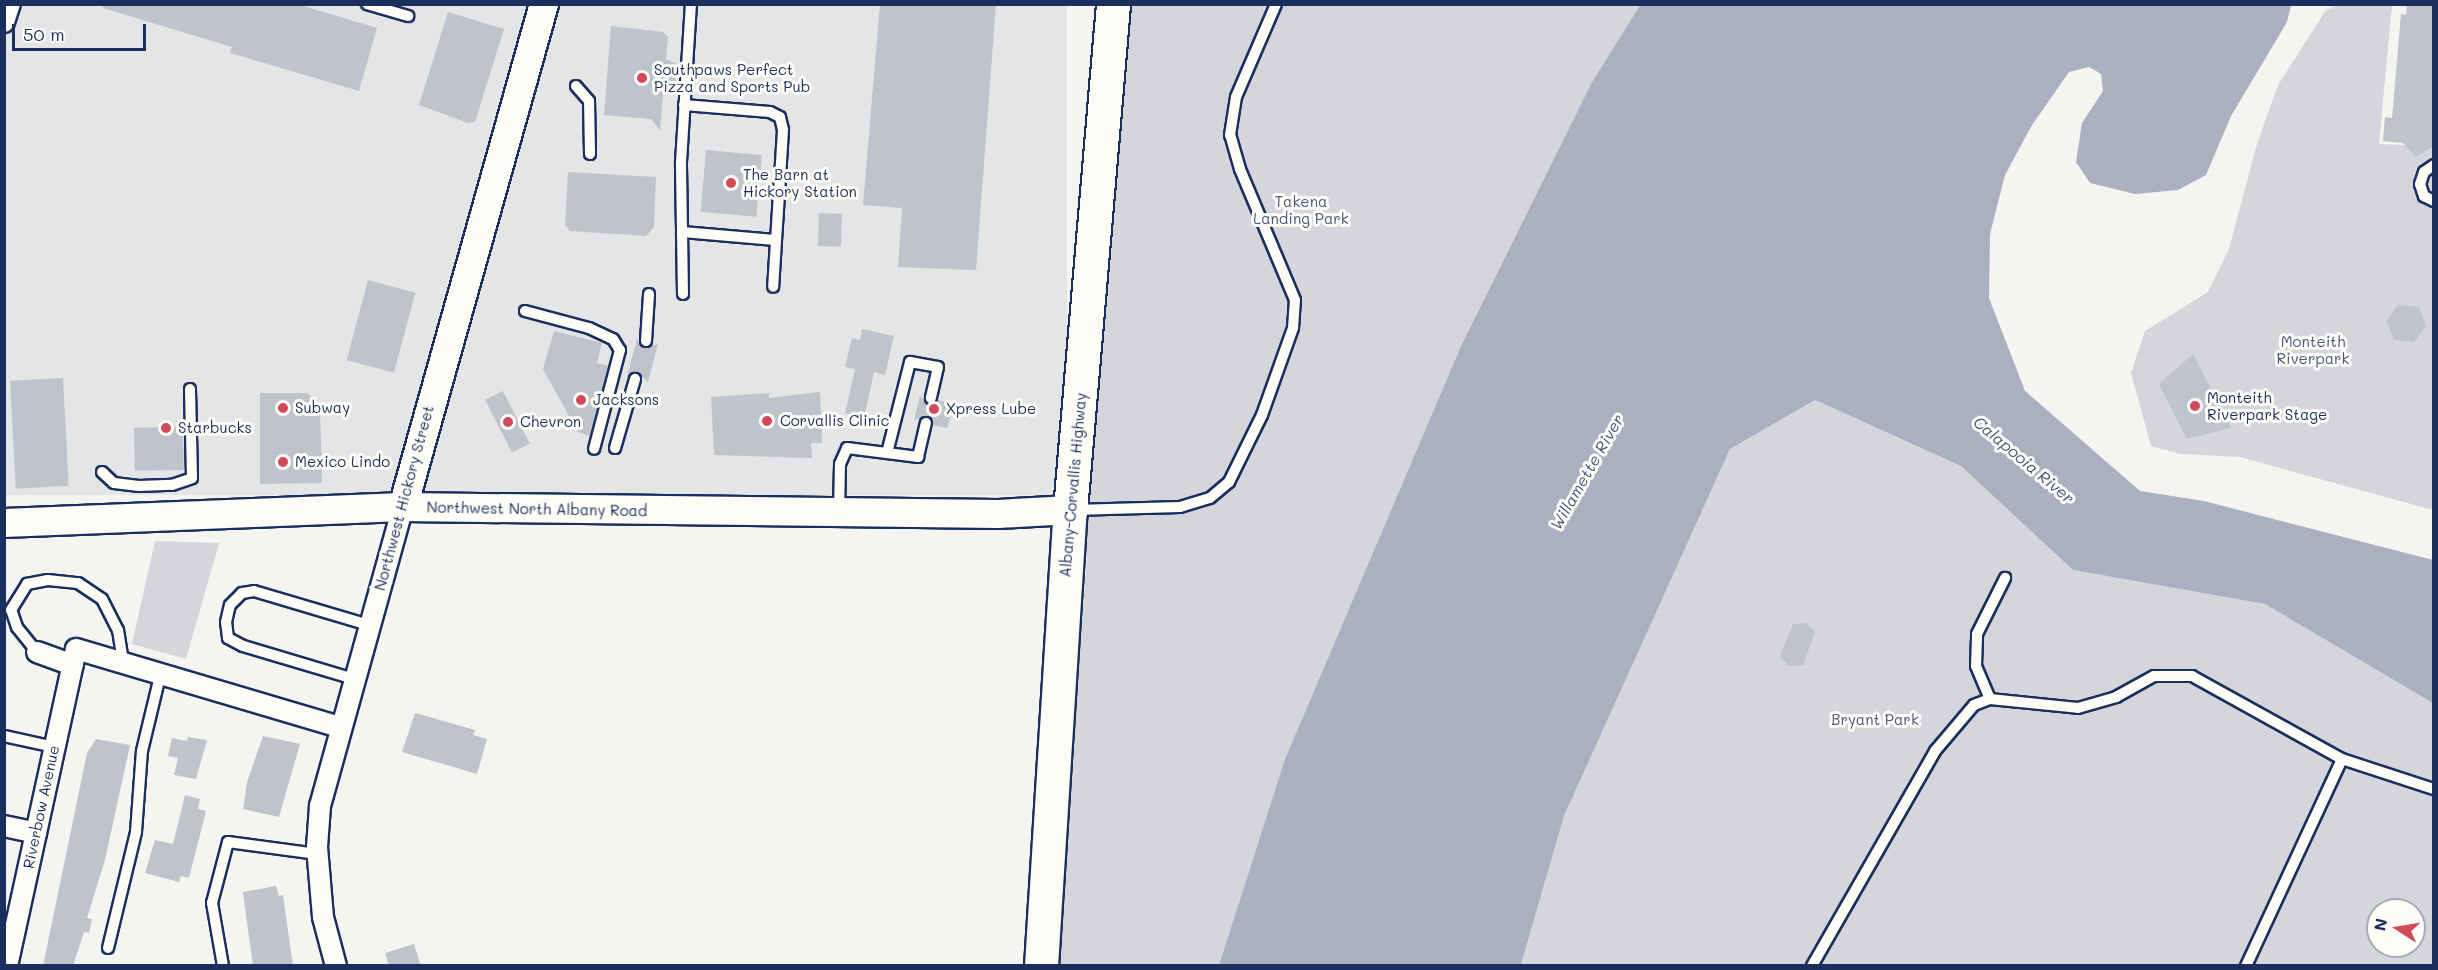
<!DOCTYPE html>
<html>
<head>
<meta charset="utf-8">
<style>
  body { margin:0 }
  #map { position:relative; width:2438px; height:970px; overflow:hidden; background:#f4f4f1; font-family:Mali,sans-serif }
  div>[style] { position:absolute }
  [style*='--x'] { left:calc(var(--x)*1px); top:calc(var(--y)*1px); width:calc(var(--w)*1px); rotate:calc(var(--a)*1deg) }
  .built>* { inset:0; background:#e4e5e6; transform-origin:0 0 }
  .green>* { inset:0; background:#d4d6db }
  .water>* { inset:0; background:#aab0bf }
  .building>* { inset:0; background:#bfc3cc; transform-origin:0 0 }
  .roads { filter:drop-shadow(2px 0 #1b2f5e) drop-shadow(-2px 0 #1b2f5e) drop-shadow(0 2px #1b2f5e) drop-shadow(0 -2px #1b2f5e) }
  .lane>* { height:10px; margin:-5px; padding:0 5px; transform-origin:5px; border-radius:5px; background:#fdfcf7 }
  .street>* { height:20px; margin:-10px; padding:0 10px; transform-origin:10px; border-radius:10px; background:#fdfcf7 }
  .secondary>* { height:28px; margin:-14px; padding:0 14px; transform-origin:14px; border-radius:14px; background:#fdfcf7 }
  .highway>* { height:33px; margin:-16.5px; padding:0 16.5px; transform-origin:16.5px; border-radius:16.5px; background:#fdfcf7 }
  .dots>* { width:16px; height:16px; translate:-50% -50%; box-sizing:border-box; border:3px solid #fdfcf7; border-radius:50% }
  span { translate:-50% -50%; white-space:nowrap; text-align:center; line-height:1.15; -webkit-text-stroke:6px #fdfcf7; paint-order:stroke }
  .poi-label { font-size:15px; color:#1b2f5e }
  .left { translate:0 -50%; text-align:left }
  .park-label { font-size:15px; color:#49597d }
  .street-label { font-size:15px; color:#1b2f5e }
  .water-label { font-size:16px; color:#46567b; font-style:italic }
  .frame { position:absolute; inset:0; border:6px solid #1b2f5e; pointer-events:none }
  .north { position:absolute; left:2366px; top:898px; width:60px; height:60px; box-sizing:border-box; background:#fdfcf7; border:2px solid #a3aaba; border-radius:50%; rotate:282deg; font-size:16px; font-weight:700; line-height:24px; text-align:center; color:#1b2f5e }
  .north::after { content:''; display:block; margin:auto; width:21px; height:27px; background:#d1495b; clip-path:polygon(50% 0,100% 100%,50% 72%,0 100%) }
  .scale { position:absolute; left:12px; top:24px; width:134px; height:27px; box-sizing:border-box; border:3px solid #1b2f5e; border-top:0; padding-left:8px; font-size:18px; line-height:21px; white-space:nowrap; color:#1b2f5e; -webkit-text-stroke:4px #fdfcf7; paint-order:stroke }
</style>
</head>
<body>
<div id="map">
  <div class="built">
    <div style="left:4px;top:5px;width:1063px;height:490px"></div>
  </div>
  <div class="green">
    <div style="clip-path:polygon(1112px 5px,1641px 5px,1592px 82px,1461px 346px,1285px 759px,1219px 965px,1055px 966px,1087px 557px,1067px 554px)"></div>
    <div style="clip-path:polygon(2339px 5px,2392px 5px,2379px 144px,2433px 146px,2433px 510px,2240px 457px,2181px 454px,2151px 446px,2131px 373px,2145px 331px,2208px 292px,2229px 249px,2256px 147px,2278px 85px,2326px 10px)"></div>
    <div style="clip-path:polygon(evenodd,1815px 400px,1961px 466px,2073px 570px,2265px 604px,2433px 703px,2433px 965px,1521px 966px,1564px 816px,1730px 449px,1815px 400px,2378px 910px,2414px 910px,2414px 946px,2378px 946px,2378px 910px)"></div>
    <div style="clip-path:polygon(155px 541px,219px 543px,186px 659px,132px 644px)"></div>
  </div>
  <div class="water">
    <div style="clip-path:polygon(1641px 4px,2291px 5px,2287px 22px,2231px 116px,2206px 175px,2178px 190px,2135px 194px,2090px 183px,2076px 162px,2082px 123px,2103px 91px,2101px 74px,2089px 67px,2069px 72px,2032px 125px,2005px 175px,1990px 234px,1989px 298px,2025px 391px,2140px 491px,2204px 501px,2433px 560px,2433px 703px,2265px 604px,2073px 570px,1961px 466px,1815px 400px,1730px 449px,1564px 816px,1521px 965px,1219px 965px,1285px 759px,1461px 346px,1592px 82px)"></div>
  </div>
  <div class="building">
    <div style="clip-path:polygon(104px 4px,297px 4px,377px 28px,359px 91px,230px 53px,232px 47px,103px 8px)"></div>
    <div style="clip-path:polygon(880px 4px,996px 4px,976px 270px,898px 267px,902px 208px,863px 205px)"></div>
    <div style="clip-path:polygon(2407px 4px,2433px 4px,2433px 146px,2416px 157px,2403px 143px,2383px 141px,2385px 117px,2392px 118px,2401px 14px,2406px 15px)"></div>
    <div style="clip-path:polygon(448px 12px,504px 29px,475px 122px,468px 123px,419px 105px)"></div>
    <div style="clip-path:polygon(611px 26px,663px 32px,668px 37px,666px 59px,677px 64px,675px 92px,663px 94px,660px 130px,651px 119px,604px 115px)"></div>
    <div style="left:706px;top:150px;width:56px;height:62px;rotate:5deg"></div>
    <div style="clip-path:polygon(568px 172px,656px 177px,654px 227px,646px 236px,570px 231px,565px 225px)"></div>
    <div style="left:819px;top:213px;width:23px;height:33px;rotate:2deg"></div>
    <div style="left:368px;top:280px;width:49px;height:83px;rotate:15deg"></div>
    <div style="clip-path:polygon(2398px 305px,2419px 307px,2426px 326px,2414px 342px,2394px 340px,2386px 321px)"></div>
    <div style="clip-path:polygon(862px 329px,894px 336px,885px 375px,874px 372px,864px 418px,845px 413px,855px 369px,845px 367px,852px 338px,860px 340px)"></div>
    <div style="clip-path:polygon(554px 331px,602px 343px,597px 363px,608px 366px,590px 436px,578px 432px,543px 369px)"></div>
    <div style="clip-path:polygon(637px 339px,645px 348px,658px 344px,648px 382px,637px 372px,627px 377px)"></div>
    <div style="clip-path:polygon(2193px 354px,2231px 428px,2187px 439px,2159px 384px)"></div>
    <div style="left:63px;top:378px;width:108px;height:53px;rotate:87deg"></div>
    <div style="left:503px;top:391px;width:59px;height:20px;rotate:63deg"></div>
    <div style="clip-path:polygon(820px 392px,822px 443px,811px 443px,812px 458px,714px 455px,711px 397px,769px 393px,769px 398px)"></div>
    <div style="clip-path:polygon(260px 393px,307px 393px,320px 406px,322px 483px,260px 484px)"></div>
    <div style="clip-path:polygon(920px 396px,929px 405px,938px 400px,954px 404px,947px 428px,933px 425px,928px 416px,914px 420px)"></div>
    <div style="left:183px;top:427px;width:43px;height:49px;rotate:89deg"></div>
    <div style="clip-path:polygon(1806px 623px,1815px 632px,1803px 665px,1789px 666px,1780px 657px,1793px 624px)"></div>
    <div style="clip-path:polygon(415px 713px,475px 730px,473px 735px,487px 739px,477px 774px,402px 752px)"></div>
    <div style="clip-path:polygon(263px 736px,300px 744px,279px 817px,243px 809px,247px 782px)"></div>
    <div style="clip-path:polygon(188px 737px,207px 740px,196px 779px,174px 775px,178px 758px,168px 756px,172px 738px,187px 741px)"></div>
    <div style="clip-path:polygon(96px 739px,130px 745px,105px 860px,87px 918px,92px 919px,89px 933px,84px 932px,73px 966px,43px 966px,87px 753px)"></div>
    <div style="clip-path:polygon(185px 795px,200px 799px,198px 809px,206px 811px,189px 878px,181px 876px,179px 882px,145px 873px,155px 840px,173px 844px)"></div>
    <div style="clip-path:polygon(276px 886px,279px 896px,283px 895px,293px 966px,253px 966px,243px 892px)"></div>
    <div style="clip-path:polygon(414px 944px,421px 966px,389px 966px,385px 953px)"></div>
  </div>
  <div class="roads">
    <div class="lane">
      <div style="--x:367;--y:4;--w:43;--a:16.3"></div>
      <div style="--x:576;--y:86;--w:20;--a:49"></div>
      <div style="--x:589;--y:101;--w:53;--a:88.9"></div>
      <div style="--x:684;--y:105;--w:86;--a:4.7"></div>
      <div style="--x:770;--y:112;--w:11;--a:27"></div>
      <div style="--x:780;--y:117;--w:13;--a:77"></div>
      <div style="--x:783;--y:130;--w:157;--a:93.6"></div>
      <div style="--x:2434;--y:165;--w:12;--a:145"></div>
      <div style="--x:2424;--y:172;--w:13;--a:108"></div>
      <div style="--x:2420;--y:184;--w:13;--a:72"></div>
      <div style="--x:2424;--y:196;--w:11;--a:27"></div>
      <div style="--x:682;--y:232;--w:94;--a:4.9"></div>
      <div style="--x:683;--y:294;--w:132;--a:-90.9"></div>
      <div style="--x:681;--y:162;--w:158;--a:-86.4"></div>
      <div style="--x:525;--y:311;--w:66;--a:14.9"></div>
      <div style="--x:589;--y:328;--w:26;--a:25"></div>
      <div style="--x:613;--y:339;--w:13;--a:58"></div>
      <div style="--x:620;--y:350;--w:102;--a:104.7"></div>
      <div style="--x:646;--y:341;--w:47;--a:-86.3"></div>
      <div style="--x:615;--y:448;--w:72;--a:-73.8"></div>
      <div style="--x:887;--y:453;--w:94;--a:-75.8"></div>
      <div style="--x:910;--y:362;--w:28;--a:10"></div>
      <div style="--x:938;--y:367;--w:32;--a:103"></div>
      <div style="--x:102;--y:472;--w:16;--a:43"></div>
      <div style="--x:114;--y:483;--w:25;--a:7"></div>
      <div style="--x:139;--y:486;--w:33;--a:-2"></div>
      <div style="--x:172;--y:485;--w:21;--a:-19"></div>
      <div style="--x:192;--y:478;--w:89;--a:-91.3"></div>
      <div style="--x:1073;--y:510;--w:107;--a:-1.6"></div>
      <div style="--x:1180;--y:507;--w:31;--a:-17"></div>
      <div style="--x:1210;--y:498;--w:25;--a:-40"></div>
      <div style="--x:1229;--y:482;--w:75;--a:-63.8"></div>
      <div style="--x:1262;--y:415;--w:92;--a:-70.4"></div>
      <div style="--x:1293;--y:328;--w:28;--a:-86"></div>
      <div style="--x:1295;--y:300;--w:142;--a:-112.8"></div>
      <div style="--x:1240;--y:169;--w:35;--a:-106"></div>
      <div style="--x:1230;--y:135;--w:38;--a:-81"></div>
      <div style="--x:1236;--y:97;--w:101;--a:-66.7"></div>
      <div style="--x:839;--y:512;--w:48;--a:-88.8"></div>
      <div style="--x:840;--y:464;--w:17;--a:-66"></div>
      <div style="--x:847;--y:448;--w:72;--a:7.2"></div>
      <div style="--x:918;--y:457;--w:35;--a:-77"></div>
      <div style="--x:37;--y:652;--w:32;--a:-129"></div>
      <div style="--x:17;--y:627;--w:18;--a:-109"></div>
      <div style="--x:11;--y:610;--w:31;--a:-58"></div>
      <div style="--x:27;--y:584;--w:21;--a:-11"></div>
      <div style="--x:48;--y:580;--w:30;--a:6"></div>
      <div style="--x:78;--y:583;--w:29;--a:34"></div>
      <div style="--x:102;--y:599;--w:35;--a:63"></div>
      <div style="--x:118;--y:630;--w:32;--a:81"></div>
      <div style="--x:354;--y:679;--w:116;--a:-163.4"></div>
      <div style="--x:243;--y:646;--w:17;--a:-152"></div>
      <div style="--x:228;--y:638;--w:16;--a:-97"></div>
      <div style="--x:226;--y:622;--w:17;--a:-77"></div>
      <div style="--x:230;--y:605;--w:17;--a:-45"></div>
      <div style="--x:242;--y:593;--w:12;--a:-9"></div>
      <div style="--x:254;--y:591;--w:120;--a:16.5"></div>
      <div style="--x:1990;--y:699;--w:36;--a:-113"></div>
      <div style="--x:1976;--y:666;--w:32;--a:-88"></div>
      <div style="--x:1977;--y:634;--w:63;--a:-63.4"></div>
      <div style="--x:4;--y:736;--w:51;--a:12.4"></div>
      <div style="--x:108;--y:948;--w:119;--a:-76.4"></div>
      <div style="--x:136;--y:832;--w:81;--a:-85.8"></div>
      <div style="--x:142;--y:751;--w:81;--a:-76.5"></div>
      <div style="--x:223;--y:966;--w:64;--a:-99.9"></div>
      <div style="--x:212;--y:903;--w:63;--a:-75.3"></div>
      <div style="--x:228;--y:842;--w:90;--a:7.7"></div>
      <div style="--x:1812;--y:966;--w:248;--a:-60.2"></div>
      <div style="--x:1935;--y:751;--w:60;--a:-49.7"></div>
      <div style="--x:1974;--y:705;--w:17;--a:-21"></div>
      <div style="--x:1990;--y:699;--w:88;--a:5.8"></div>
      <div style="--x:2078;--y:708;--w:40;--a:-16"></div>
      <div style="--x:2116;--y:697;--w:43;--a:-28.9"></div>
      <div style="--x:2154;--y:676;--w:38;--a:0"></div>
      <div style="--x:2192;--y:676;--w:171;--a:29"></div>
      <div style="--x:2342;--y:759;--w:97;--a:18.1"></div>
      <div style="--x:2246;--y:966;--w:228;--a:-65.1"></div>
    </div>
    <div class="street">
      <div style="--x:4;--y:22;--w:19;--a:-72"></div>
      <div style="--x:37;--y:652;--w:38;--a:20"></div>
      <div style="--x:4;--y:826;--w:33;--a:12"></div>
      <div style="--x:7;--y:966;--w:324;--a:-77.7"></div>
      <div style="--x:76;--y:649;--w:275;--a:16.5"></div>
      <div style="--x:336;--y:966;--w:51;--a:-104.9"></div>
      <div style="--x:323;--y:917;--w:70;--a:-94.9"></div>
      <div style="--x:317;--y:847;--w:41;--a:-85.8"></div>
      <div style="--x:320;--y:806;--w:310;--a:-74.5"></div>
    </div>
    <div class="secondary">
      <div style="--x:403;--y:507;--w:522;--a:-74.34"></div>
      <div style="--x:4;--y:523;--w:399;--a:-2.3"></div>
      <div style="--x:403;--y:507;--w:595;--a:0.67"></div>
      <div style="--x:998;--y:514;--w:72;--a:-3.2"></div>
    </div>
    <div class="highway">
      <div style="--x:1041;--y:966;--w:457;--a:-86.4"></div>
      <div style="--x:1070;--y:510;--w:508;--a:-85.14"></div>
    </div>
  </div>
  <div class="dots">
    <div style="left:642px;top:78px;background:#d1495b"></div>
    <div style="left:731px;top:183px;background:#d1495b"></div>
    <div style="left:581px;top:400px;background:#d1495b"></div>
    <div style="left:2195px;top:406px;background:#d1495b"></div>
    <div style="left:283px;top:408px;background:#d1495b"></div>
    <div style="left:934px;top:409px;background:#d1495b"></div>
    <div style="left:767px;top:421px;background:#d1495b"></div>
    <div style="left:508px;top:422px;background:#d1495b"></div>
    <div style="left:166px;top:428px;background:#d1495b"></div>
    <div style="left:283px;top:462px;background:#d1495b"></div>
  </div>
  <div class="poi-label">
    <span class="left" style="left:654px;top:78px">Southpaws Perfect<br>Pizza and Sports Pub</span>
    <span class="left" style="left:743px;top:183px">The Barn at<br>Hickory Station</span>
    <span class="left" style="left:2207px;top:406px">Monteith<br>Riverpark Stage</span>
    <span class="left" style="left:593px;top:400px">Jacksons</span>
    <span class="left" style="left:295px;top:408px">Subway</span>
    <span class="left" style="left:946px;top:409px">Xpress Lube</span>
    <span class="left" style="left:780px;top:421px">Corvallis Clinic</span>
    <span class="left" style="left:520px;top:422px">Chevron</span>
    <span class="left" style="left:178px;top:428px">Starbucks</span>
    <span class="left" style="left:295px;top:462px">Mexico Lindo</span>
  </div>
  <div class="park-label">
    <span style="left:1301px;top:210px">Takena<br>Landing Park</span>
    <span style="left:2313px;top:350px">Monteith<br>Riverpark</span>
    <span style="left:1875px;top:720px">Bryant Park</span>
  </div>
  <div class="street-label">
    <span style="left:1073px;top:485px;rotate:-85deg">Albany-Corvallis Highway</span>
    <span style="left:404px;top:498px;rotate:-75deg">Northwest Hickory Street</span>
    <span style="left:537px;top:509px;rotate:1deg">Northwest North Albany Road</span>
    <span style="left:41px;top:807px;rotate:-78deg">Riverbow Avenue</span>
  </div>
  <div class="water-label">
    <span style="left:2024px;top:460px;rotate:40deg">Calapooia River</span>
    <span style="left:1587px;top:472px;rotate:-60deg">Willamette River</span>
  </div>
  <div class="frame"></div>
  <div class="north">N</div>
  <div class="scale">50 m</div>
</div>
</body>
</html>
